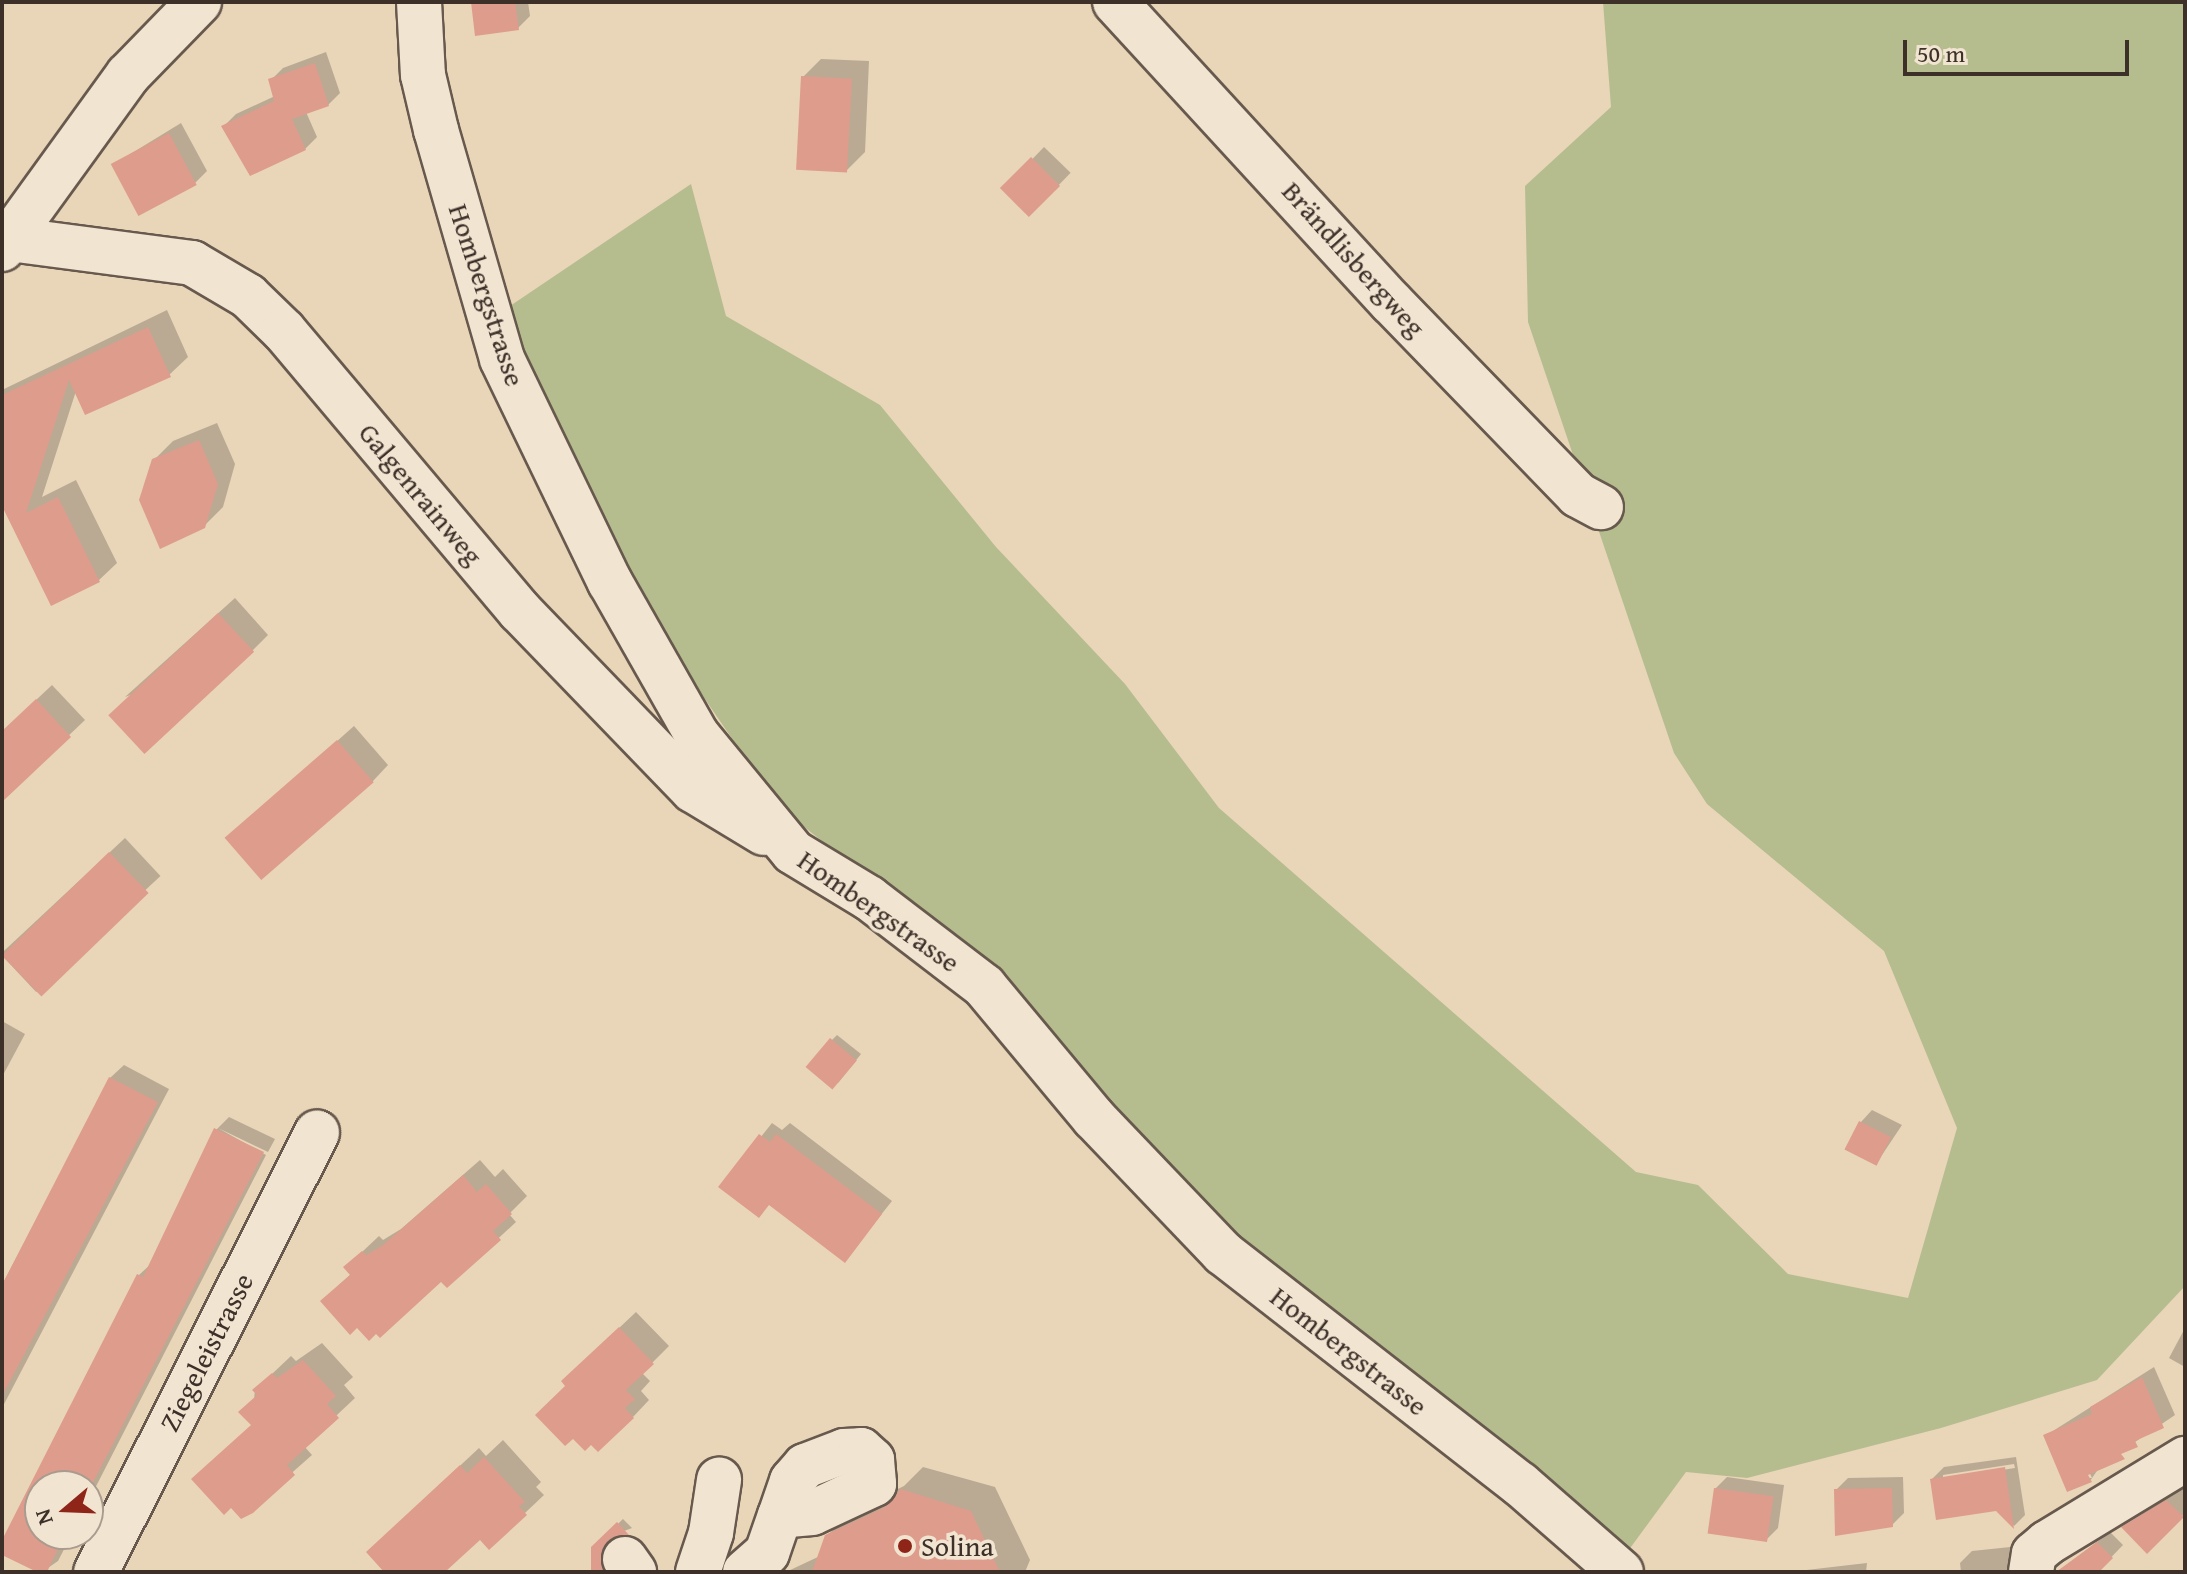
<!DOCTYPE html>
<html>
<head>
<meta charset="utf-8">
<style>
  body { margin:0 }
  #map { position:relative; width:2187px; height:1574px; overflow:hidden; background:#e9d5b8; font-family:"Gentium Book Plus",serif }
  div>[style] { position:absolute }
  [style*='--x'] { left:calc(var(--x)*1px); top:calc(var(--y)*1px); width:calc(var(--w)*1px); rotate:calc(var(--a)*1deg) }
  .green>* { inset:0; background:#b5bd8f }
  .shadow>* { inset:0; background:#0003; transform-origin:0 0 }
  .building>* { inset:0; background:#de9c8c; transform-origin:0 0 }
  .roads { filter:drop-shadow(2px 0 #67594d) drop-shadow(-2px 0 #67594d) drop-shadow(0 2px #67594d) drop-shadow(0 -2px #67594d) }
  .minor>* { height:44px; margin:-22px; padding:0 22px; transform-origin:22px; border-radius:22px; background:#f1e4d1 }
  .dots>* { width:22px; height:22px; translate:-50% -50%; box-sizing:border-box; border:4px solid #f1e4d1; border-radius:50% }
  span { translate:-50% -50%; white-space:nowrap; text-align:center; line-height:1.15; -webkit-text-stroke:7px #f1e4d1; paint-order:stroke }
  .street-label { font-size:28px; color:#3c3029 }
  .poi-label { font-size:28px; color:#3c3029 }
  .left { translate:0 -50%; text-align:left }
  .frame { position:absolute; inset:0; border:4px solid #3c3029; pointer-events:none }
  .north { position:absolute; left:24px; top:1470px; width:80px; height:80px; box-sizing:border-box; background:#f1e4d1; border:2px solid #a99c8e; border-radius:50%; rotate:251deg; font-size:22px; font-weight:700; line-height:32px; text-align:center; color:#3c3029 }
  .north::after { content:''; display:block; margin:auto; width:28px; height:36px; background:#8f2418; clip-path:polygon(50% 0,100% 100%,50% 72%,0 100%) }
  .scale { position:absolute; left:1903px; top:40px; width:226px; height:36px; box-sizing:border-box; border:4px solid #3c3029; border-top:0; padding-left:10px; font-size:24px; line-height:28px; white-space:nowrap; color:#3c3029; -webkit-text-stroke:6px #f1e4d1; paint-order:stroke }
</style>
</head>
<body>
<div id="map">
  <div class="green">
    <div style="clip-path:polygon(1603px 2px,2185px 2px,2185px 1286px,2097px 1380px,1941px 1428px,1747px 1478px,1686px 1472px,1628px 1551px,1232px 1244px,1000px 983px,778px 806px,623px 579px,511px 347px,510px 306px,691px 184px,726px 316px,880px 405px,996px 547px,1125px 684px,1219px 808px,1636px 1172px,1698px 1185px,1788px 1274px,1908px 1298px,1957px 1128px,1884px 951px,1707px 804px,1674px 753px,1528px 322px,1525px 186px,1611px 107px)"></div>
  </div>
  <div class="shadow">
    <div style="clip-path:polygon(473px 2px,528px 2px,530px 16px,518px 28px)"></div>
    <div style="clip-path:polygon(326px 52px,340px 93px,328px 105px,306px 112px,317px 137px,305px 149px,224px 126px,236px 114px,275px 96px,271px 80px,283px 68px)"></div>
    <div style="clip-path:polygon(821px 59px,869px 61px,865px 152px,847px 170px,803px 77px)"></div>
    <div style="clip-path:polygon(181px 123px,207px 171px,195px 183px,114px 164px)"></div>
    <div style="left:1044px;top:147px;width:37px;height:58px;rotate:44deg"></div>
    <div style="clip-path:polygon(167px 310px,188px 357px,169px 375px,76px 391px,42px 497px,76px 480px,117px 563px,98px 581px,2px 503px,2px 390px)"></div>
    <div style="clip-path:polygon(217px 423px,235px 464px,223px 507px,204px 526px,154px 460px,173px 441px)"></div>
    <div style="clip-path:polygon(235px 598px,268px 635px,252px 651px,125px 697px)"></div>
    <div style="clip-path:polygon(52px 685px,85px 720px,2px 799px,2px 732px)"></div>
    <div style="clip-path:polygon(354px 726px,388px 765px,373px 781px,244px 824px)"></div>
    <div style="left:125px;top:838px;width:52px;height:170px;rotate:47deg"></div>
    <div style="clip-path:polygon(2px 1021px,25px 1034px,2px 1077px)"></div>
    <div style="clip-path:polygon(837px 1035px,861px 1054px,838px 1083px,832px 1040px)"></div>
    <div style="clip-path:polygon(124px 1065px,169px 1089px,2px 1408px,2px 1285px,110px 1078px)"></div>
    <div style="clip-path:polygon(1872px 1110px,1902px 1125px,1876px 1164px,1861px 1122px)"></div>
    <div style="clip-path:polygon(229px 1117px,275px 1139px,268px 1152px,218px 1128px,266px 1155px,88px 1502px,88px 1486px,40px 1486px,40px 1534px,72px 1534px,58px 1561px,42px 1572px,2px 1553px,2px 1545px,139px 1275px,152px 1263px,216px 1130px)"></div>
    <div style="clip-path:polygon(772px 1123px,782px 1130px,790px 1123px,892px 1201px,845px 1260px,770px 1203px,721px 1187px)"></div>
    <div style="clip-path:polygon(480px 1160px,495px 1177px,503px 1169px,527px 1196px,509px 1214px,516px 1222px,447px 1286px,441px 1280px,357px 1325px,339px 1285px,351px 1274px,346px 1267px,379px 1236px,383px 1240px,401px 1229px)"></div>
    <div style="clip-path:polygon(636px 1312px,669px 1346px,642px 1373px,650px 1381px,641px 1391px,649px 1400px,633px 1417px,568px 1386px,580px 1365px)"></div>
    <div style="clip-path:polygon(2185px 1328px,2185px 1367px,2169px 1358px)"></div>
    <div style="clip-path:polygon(322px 1343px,353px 1377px,344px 1385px,355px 1398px,304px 1446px,312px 1455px,242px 1517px,255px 1390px,291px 1356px,296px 1361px)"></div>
    <div style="clip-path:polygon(evenodd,2154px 1367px,2175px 1415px,2101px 1465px,2090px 1481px,2068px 1490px,2045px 1436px,2154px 1367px,2086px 1465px,2092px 1478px,2087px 1478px,2086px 1465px)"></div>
    <div style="clip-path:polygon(503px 1440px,541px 1482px,536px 1487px,544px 1495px,489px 1547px,480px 1537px,441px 1572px,387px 1572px,387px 1534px,479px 1448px,486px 1456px)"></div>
    <div style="clip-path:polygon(evenodd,2016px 1457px,2025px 1515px,2014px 1526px,1997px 1509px,1932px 1479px,1944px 1467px,2016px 1457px,2014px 1464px,2015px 1468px,1943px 1479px,1943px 1475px,2014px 1464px)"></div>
    <div style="clip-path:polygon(923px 1467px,995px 1487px,1030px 1560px,1025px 1572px,786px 1572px,820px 1556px,827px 1536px,852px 1511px,904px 1486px)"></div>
    <div style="clip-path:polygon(1727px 1477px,1784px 1485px,1778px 1528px,1766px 1540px,1715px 1489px)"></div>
    <div style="clip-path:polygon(1903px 1477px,1904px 1513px,1892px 1525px,1836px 1490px,1848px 1478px)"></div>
    <div style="clip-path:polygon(2185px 1485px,2185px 1513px,2147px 1551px,2124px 1527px)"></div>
    <div style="clip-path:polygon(623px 1519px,632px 1528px,611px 1536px,610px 1567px,593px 1572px,593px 1548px)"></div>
    <div style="clip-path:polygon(2110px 1532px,2123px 1545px,2097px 1572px,2060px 1570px)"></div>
    <div style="clip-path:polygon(2020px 1546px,2023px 1572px,1961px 1572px,1960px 1563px,1972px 1551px)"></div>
    <div style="clip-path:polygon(1867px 1563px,1866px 1572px,1789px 1572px)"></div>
  </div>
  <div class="building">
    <div style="clip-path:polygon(471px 2px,515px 2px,519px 30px,475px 36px)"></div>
    <div style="clip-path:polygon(315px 63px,329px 106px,292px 119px,306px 150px,250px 176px,221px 126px,274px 101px,268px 79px)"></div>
    <div style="left:801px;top:76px;width:51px;height:94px;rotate:3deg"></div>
    <div style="left:169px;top:133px;width:59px;height:66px;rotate:62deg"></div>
    <div style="left:1031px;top:157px;width:41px;height:44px;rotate:45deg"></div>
    <div style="clip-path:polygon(148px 327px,171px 377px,85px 415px,69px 380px,26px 513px,58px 497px,100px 582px,51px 606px,2px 506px,2px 395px)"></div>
    <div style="clip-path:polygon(199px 440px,218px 484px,205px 528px,160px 549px,139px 500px,152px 459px)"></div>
    <div style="left:218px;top:613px;width:53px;height:150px;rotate:47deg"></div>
    <div style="clip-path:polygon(36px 699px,71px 737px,2px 802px,2px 731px)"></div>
    <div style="left:337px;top:740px;width:56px;height:149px;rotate:49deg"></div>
    <div style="left:109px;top:852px;width:57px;height:149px;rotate:46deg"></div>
    <div style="left:830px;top:1038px;width:35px;height:38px;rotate:40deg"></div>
    <div style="clip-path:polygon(109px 1077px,158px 1102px,2px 1396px,2px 1285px)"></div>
    <div style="left:1859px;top:1121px;width:36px;height:32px;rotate:27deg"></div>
    <div style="clip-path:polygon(214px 1128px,264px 1152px,88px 1492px,88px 1485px,40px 1486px,40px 1534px,65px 1534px,47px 1572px,37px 1572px,2px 1555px,2px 1540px,137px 1274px,143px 1277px)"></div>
    <div style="clip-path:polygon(759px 1134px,770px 1142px,776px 1134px,882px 1214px,845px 1263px,769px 1205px,759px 1218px,718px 1187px)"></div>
    <div style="clip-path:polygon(463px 1175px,477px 1192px,486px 1184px,512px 1214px,493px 1231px,501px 1240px,447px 1288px,441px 1282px,380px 1338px,376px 1334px,369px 1341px,357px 1328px,350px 1335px,320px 1301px,350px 1275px,343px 1267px,362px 1251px,366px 1255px,382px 1246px)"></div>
    <div style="clip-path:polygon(619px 1327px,654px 1364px,626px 1390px,635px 1399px,625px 1408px,634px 1418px,598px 1452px,591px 1445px,585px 1451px,573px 1439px,565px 1446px,535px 1415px,565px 1386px,561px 1381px)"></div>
    <div style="clip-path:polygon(303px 1360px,336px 1396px,327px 1404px,339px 1418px,287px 1465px,295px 1475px,253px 1513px,241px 1519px,231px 1508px,224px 1515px,191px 1479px,251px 1425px,238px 1412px,257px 1395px,252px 1390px,272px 1373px,277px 1378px)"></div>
    <div style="clip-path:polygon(2142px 1377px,2164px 1428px,2135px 1441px,2138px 1447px,2121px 1454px,2125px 1459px,2088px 1475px,2092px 1482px,2067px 1492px,2043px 1435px,2092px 1414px,2090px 1407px)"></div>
    <div style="clip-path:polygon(484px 1457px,525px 1502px,519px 1506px,527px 1515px,489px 1550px,480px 1540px,445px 1572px,384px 1572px,366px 1552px,460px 1465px,467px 1473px)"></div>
    <div style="clip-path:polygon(2005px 1467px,2014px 1529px,1996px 1511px,1936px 1520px,1930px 1479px)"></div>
    <div style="left:1714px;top:1488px;width:60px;height:46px;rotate:8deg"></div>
    <div style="clip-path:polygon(1892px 1488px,1893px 1527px,1835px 1536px,1834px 1489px)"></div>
    <div style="clip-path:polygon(901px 1489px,971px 1511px,1000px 1572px,812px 1572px,825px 1535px,885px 1507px)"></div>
    <div style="clip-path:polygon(2166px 1500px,2184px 1517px,2147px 1554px,2121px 1527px)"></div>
    <div style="clip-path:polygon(617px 1522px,629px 1535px,610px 1539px,602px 1549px,604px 1572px,591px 1572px,591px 1547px)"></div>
    <div style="clip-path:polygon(2097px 1542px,2113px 1558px,2099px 1572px,2056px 1572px)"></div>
  </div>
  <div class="roads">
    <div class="minor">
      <div style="--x:419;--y:2;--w:73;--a:86.9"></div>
      <div style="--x:423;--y:75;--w:57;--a:76.7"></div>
      <div style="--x:436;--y:130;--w:238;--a:73.9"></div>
      <div style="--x:502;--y:359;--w:248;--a:64.2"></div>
      <div style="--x:610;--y:582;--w:176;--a:60.4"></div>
      <div style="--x:697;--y:735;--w:151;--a:50.6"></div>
      <div style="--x:793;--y:852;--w:89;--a:31.2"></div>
      <div style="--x:869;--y:898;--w:145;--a:37.4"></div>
      <div style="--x:984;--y:986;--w:172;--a:50.2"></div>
      <div style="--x:1094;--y:1118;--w:187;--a:46.3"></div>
      <div style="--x:1223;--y:1253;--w:376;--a:37.9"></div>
      <div style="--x:1520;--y:1484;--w:134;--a:41.1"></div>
      <div style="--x:1115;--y:2;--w:408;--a:47.4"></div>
      <div style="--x:1391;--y:302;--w:269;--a:45.9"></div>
      <div style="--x:1578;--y:495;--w:26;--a:28"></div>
      <div style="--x:2;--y:238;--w:192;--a:7.5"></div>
      <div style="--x:192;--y:263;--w:65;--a:30.5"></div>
      <div style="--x:248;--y:296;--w:50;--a:44.2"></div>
      <div style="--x:284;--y:331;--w:366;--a:49.9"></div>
      <div style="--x:520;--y:611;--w:249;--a:46"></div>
      <div style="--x:693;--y:790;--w:83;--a:31.2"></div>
      <div style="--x:2;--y:249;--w:215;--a:-54.1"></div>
      <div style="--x:128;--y:75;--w:102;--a:-45.8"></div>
      <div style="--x:625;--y:1559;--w:16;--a:55"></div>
      <div style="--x:96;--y:1572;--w:492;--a:-63.3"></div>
      <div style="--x:698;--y:1572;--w:41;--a:-71.6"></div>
      <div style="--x:711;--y:1533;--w:54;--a:-81.4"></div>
      <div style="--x:745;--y:1572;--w:29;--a:-41"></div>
      <div style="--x:767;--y:1553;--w:39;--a:-71"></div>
      <div style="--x:780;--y:1516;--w:37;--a:-71"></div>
      <div style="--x:792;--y:1481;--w:20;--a:-49"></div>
      <div style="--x:805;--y:1466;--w:42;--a:-21"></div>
      <div style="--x:844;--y:1451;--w:17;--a:-3"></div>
      <div style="--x:861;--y:1450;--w:15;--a:42"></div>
      <div style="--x:872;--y:1460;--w:24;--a:85"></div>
      <div style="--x:874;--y:1484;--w:68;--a:154.9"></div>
      <div style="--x:812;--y:1513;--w:32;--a:175"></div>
      <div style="--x:2031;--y:1572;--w:18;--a:-81"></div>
      <div style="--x:2034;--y:1554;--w:17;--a:-40"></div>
      <div style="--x:2047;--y:1543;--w:162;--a:-31.3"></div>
    </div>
  </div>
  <div class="dots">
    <div style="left:905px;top:1546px;background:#8f2418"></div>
  </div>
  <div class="street-label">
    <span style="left:1354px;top:259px;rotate:48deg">Brändlisbergweg</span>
    <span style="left:487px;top:295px;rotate:72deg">Hombergstrasse</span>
    <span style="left:421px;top:494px;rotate:50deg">Galgenrainweg</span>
    <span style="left:879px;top:911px;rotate:35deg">Hombergstrasse</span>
    <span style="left:1349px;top:1351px;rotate:38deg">Hombergstrasse</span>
    <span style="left:206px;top:1352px;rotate:-63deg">Ziegeleistrasse</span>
  </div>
  <div class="poi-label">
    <span class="left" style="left:921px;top:1546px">Solina</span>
  </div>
  <div class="frame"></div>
  <div class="north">N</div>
  <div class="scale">50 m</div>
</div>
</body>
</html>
